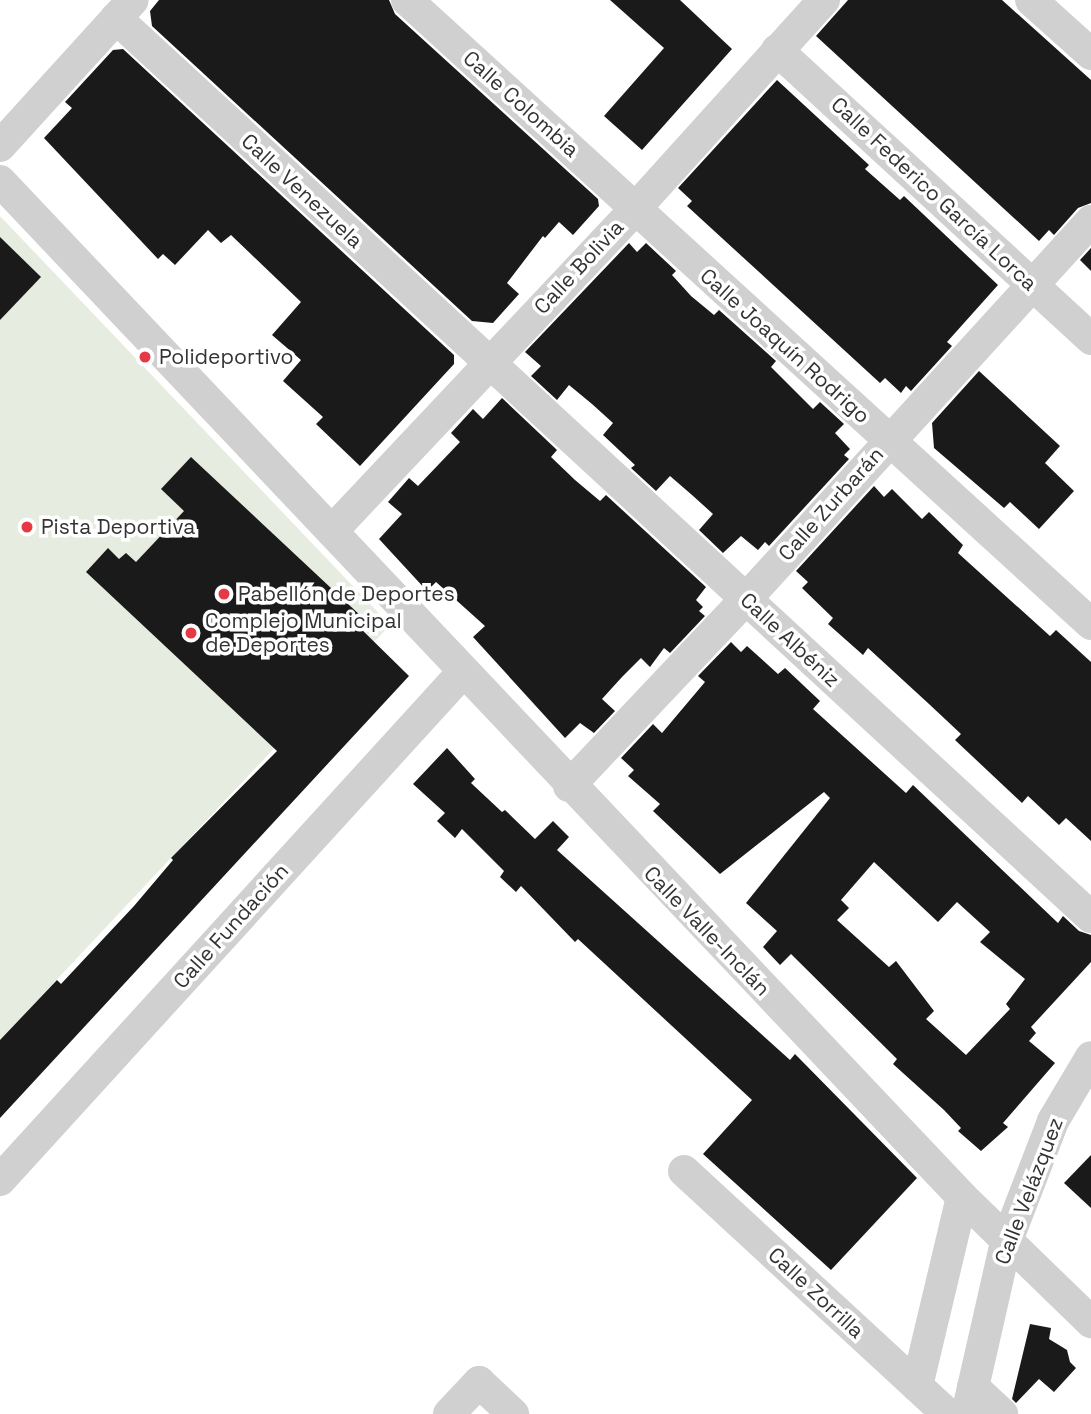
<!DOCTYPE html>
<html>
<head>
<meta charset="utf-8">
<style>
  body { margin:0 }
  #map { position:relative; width:1091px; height:1414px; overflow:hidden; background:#fff; font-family:"Space Grotesk",sans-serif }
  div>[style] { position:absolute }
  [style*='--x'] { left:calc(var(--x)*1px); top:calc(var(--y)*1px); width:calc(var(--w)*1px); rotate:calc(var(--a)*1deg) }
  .green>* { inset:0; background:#e6ecdf }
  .building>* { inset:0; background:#1a1a1a }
  .minor>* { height:32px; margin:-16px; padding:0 16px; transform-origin:16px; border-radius:16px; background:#d0d0d0 }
  .dots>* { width:19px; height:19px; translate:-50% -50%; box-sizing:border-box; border:4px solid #fff; border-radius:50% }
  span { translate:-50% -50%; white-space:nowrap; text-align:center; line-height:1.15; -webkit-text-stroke:7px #fff; paint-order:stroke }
  .street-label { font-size:21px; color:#333 }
  .poi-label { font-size:21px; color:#333 }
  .left { translate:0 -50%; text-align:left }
</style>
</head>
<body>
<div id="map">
  <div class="green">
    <div style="clip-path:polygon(0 216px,390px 625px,0 1040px)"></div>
  </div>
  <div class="building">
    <div style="clip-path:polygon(159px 0,389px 0,395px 14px,598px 199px,599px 206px,573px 235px,559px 222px,545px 238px,543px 236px,507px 283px,519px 294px,493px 323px,472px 321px,152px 26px,150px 11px)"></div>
    <div style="clip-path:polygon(610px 0,680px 0,732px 49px,642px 150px,604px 116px,664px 48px)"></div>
    <div style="clip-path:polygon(848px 0,1002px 0,1091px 80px,1091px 203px,1078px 208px,1054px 235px,1049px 230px,1039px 241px,816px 36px)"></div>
    <div style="clip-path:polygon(123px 49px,454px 355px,454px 364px,360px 466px,316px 424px,323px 417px,283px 381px,301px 360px,272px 335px,301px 302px,231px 235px,221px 243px,208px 230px,175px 265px,163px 254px,158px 259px,44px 138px,72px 108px,65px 102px,113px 50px)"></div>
    <div style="clip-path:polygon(777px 80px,869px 165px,865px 169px,900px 200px,904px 196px,998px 285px,947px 342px,952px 346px,911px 391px,906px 386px,901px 393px,885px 378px,880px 383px,687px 206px,692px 201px,678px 188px)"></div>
    <div style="clip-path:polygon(0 237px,41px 277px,0 320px)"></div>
    <div style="clip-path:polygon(629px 243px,637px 252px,646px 243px,676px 271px,672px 275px,691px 296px,714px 315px,719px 310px,776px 361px,771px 367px,813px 409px,820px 402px,844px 424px,835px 433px,850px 449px,844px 455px,849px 459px,769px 546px,765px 542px,758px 550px,741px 536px,723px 553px,699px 530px,713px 514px,692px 495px,670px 476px,656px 491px,631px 468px,635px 465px,603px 435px,613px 423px,592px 404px,569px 385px,557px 400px,531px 376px,541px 366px,525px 352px)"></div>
    <div style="clip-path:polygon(1091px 248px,1091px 271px,1080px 260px)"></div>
    <div style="clip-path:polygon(979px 371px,1060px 446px,1045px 463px,1074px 491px,1039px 529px,1010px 502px,1004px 508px,934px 448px,932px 423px)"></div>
    <div style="clip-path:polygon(502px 398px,557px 450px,551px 457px,575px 480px,600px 501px,606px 495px,706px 587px,696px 600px,703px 607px,699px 611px,705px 616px,670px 653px,664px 648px,650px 667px,641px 658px,622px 677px,602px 699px,615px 711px,594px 733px,580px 723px,565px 738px,473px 637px,485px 626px,436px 582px,427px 591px,379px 539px,402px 514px,388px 502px,409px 478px,418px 486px,460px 442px,451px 433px,473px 409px,483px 419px)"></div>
    <div style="clip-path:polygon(191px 457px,362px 617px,356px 624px,409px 676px,0 1118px,0 1040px,57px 980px,61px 984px,134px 906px,173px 860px,171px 858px,277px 751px,86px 572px,108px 548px,119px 559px,126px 553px,136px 562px,184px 511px,161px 489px)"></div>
    <div style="clip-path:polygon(874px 486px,884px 497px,892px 489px,922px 519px,929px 512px,963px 545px,958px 553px,1050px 636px,1056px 630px,1091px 662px,1091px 841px,1066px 818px,1059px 825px,1028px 796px,1022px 803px,955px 740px,961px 734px,929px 704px,868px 648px,863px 655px,828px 624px,833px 618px,802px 588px,808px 582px,796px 571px)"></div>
    <div style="clip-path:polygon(evenodd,731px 642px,741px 652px,747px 646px,778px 674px,785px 668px,820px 701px,813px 709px,906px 793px,913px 785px,1058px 923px,1063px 916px,1079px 931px,1091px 935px,1091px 962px,1031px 1027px,1036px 1033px,1029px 1041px,1055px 1063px,1003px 1123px,1008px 1127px,981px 1151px,958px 1131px,961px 1128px,944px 1110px,893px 1064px,897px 1059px,791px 954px,780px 965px,763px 947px,777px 931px,746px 903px,830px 798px,824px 792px,720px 874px,653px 811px,660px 804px,628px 776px,634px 770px,621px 758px,653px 724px,662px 733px,705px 682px,698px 676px,731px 642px,874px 862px,938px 922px,957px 902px,990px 932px,980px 942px,1025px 979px,1006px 1004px,1010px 1009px,966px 1055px,926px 1019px,934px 1011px,896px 961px,889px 967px,837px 920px,849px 908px,841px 900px,874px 862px)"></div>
    <div style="clip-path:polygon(447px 748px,475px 779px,471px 783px,502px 812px,505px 810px,535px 839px,553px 821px,569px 837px,557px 850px,790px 1060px,795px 1054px,917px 1178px,831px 1270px,703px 1154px,752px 1100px,578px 939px,575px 942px,521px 886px,516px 892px,500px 877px,504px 871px,462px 829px,455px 838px,437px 821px,445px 813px,413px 784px)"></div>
    <div style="clip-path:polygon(1091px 1155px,1091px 1208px,1064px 1183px)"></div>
    <div style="clip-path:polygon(1030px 1324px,1051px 1328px,1049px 1339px,1067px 1350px,1070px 1362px,1076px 1368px,1054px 1392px,1039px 1379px,1016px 1403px,1012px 1399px)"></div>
  </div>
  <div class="minor">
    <div style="--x:407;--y:0;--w:926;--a:42.37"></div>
    <div style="--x:1031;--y:0;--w:81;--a:42"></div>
    <div style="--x:116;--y:18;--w:1326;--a:42.68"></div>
    <div style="--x:777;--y:50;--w:427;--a:42.6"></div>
    <div style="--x:0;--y:146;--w:197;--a:-47.7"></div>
    <div style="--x:0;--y:181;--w:1399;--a:46.56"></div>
    <div style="--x:962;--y:1197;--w:180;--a:44.1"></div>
    <div style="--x:332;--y:531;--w:442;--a:-46.7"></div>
    <div style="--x:635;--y:209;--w:282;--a:-47.9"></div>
    <div style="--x:569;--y:786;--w:257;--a:-46.6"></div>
    <div style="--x:746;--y:599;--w:512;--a:-47.61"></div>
    <div style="--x:684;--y:1171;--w:358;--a:42.7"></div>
    <div style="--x:0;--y:1180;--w:687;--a:-47.65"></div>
    <div style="--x:917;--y:1386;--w:194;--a:-76.6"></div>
    <div style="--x:973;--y:1387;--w:40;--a:43"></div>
    <div style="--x:449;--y:1414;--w:44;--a:-46.8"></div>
    <div style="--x:479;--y:1382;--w:47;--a:43.3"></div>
    <div style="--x:967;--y:1414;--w:175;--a:-77.2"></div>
    <div style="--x:1006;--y:1243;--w:131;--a:-68.9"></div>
    <div style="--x:1053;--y:1121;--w:74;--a:-59.3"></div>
  </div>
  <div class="dots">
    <div style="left:145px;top:357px;background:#e63946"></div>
    <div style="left:27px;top:527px;background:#e63946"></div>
    <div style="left:224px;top:594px;background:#e63946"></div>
    <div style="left:191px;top:633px;background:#e63946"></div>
  </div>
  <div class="street-label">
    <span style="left:521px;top:104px;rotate:42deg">Calle Colombia</span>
    <span style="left:302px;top:191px;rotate:43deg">Calle Venezuela</span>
    <span style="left:934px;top:194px;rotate:43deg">Calle Federico García Lorca</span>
    <span style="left:579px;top:267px;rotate:-47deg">Calle Bolivia</span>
    <span style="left:785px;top:346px;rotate:42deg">Calle Joaquín Rodrigo</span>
    <span style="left:831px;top:504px;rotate:-48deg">Calle Zurbarán</span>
    <span style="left:790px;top:640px;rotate:43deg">Calle Albéniz</span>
    <span style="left:231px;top:926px;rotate:-48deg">Calle Fundación</span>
    <span style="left:707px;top:931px;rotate:46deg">Calle Valle-Inclán</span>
    <span style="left:1029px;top:1191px;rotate:-69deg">Calle Velázquez</span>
    <span style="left:816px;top:1293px;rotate:43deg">Calle Zorrilla</span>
  </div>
  <div class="poi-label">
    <span class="left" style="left:159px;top:357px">Polideportivo</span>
    <span class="left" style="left:41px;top:527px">Pista Deportiva</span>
    <span class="left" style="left:238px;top:594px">Pabellón de Deportes</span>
    <span class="left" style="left:205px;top:633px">Complejo Municipal<br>de Deportes</span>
  </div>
</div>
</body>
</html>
